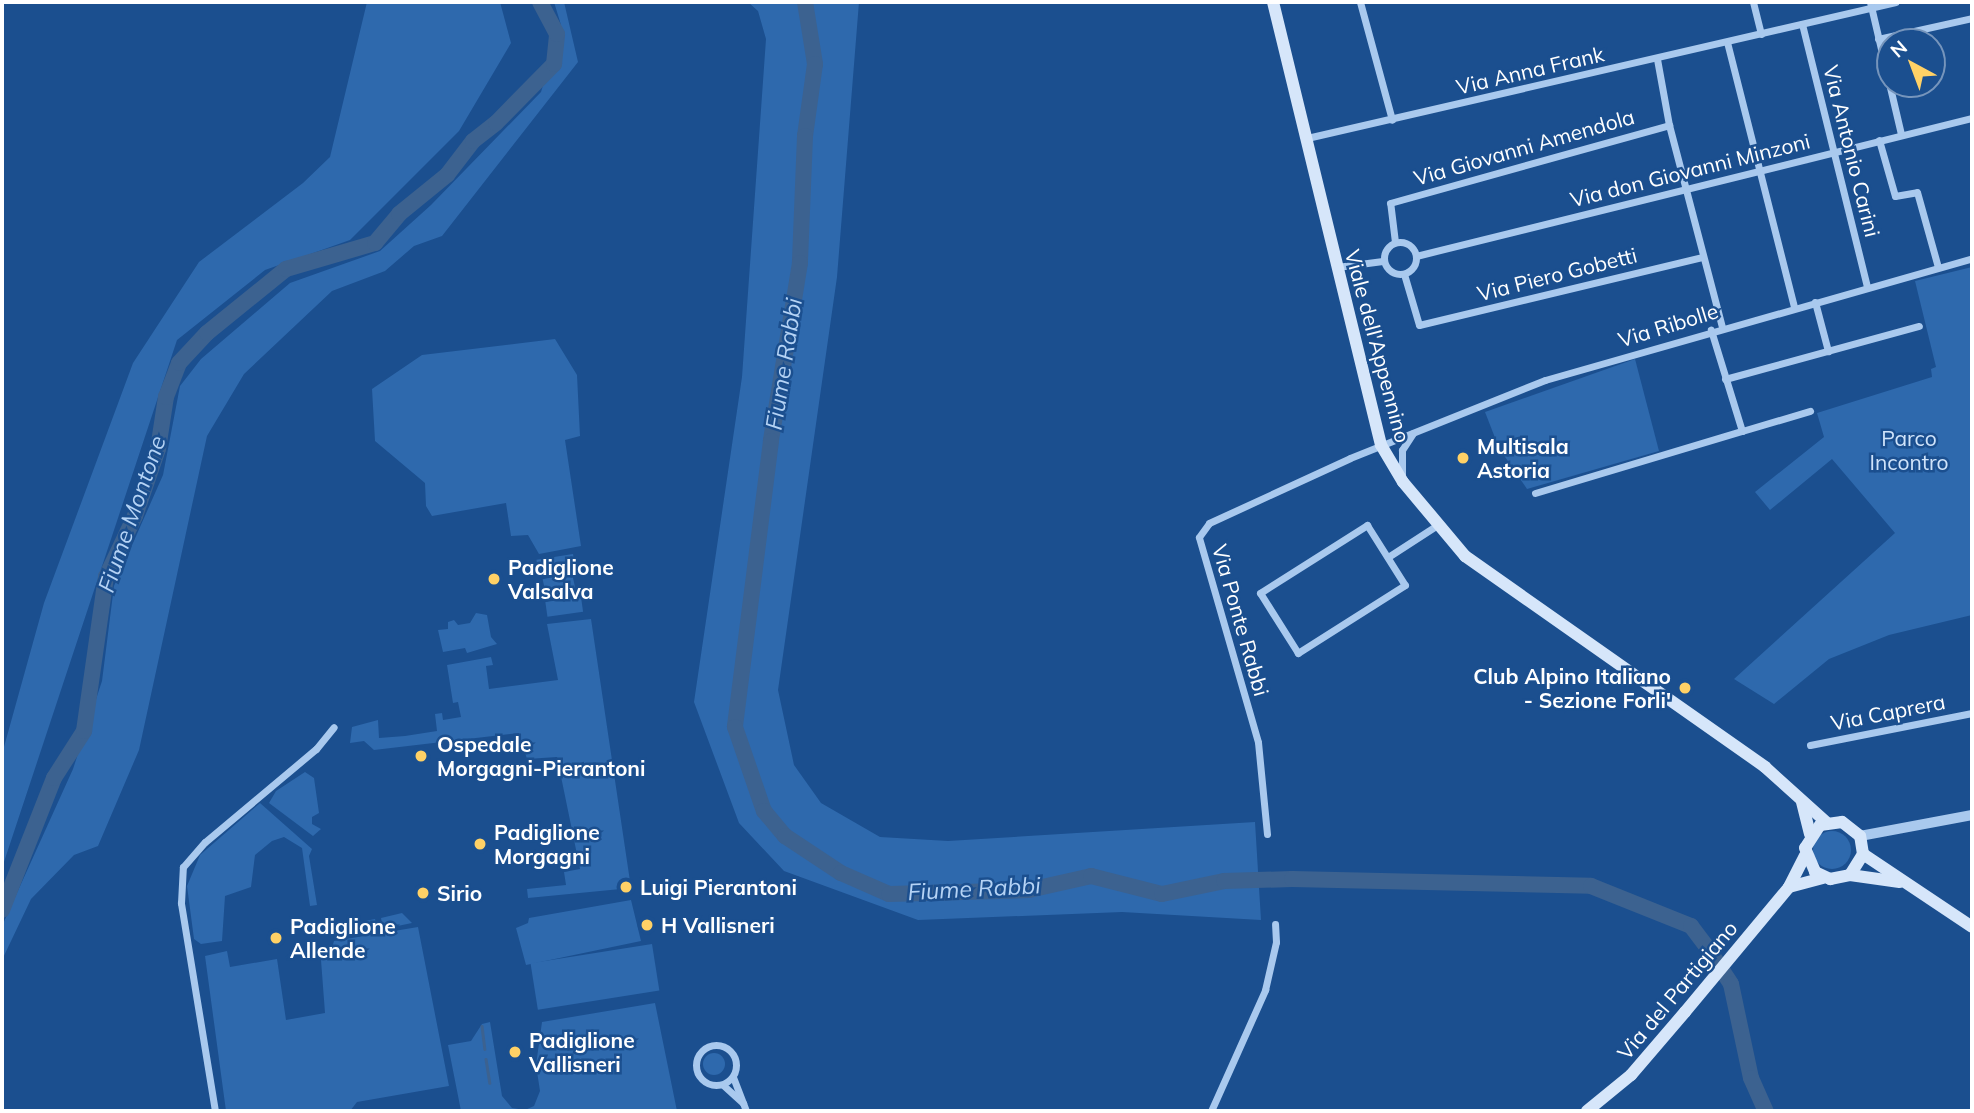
<!DOCTYPE html>
<html>
<head>
<meta charset="utf-8">
<style>
  body { margin:0 }
  #map { position:relative; width:1974px; height:1113px; overflow:hidden; background:#1b4f8f; font-family:Mulish,sans-serif }
  div>[style] { position:absolute }
  [style*='--x'] { left:calc(var(--x)*1px); top:calc(var(--y)*1px); width:calc(var(--w)*1px); rotate:calc(var(--a)*1deg) }
  .green>* { inset:0; background:#2e69ad; transform-origin:0 0 }
  .round { border-radius:50% }
  .stream>* { height:2.5px; margin:-1.25px; padding:0 1.25px; transform-origin:1.25px; border-radius:1.25px; background:#3c6290 }
  .river>* { height:16px; margin:-8px; padding:0 8px; transform-origin:8px; border-radius:8px; background:#3c6290 }
  .minor>* { height:7px; margin:-3.5px; padding:0 3.5px; transform-origin:3.5px; border-radius:3.5px; background:#a9c9ee }
  .minor>.ring { margin:-3.5px; padding:0; box-sizing:content-box; background:none; border:7px solid #a9c9ee; border-radius:50% }
  .tertiary>* { height:10px; margin:-5px; padding:0 5px; transform-origin:5px; border-radius:5px; background:#a9c9ee }
  .secondary>* { height:12px; margin:-6px; padding:0 6px; transform-origin:6px; border-radius:6px; background:#d6e6fa }
  .dots>* { width:19px; height:19px; translate:-50% -50%; box-sizing:border-box; border:4px solid #1b4f8f; border-radius:50% }
  span { translate:-50% -50%; white-space:nowrap; text-align:center; line-height:1.15; -webkit-text-stroke:5px #1b4f8f; paint-order:stroke }
  .street-label { font-size:21px; color:#fff }
  .park-label { font-size:21px; color:#cfe3fa }
  .poi-label { font-size:21px; color:#fff; font-weight:700 }
  .left { translate:0 -50%; text-align:left }
  .right { translate:-100% -50%; text-align:right }
  .water-label { font-size:23px; color:#b5d3f5; font-style:italic }
  .frame { position:absolute; inset:0; border:4px solid #fff; pointer-events:none }
  .north { position:absolute; left:1876px; top:28px; width:70px; height:70px; box-sizing:border-box; background:#1b4f8f; border:2px solid #7695bc; border-radius:50%; rotate:319deg; font-size:19px; font-weight:700; line-height:28px; text-align:center; color:#fff }
  .north::after { content:''; display:block; margin:auto; width:24px; height:32px; background:#ffd166; clip-path:polygon(50% 0,100% 100%,50% 72%,0 100%) }
</style>
</head>
<body>
<div id="map">
  <div class="green">
    <div style="clip-path:polygon(367px 2px,500px 2px,511px 43px,459px 131px,350px 240px,265px 270px,177px 340px,2px 868px,2px 754px,44px 603px,133px 363px,199px 262px,303px 183px,330px 157px)"></div>
    <div style="clip-path:polygon(554px 2px,564px 2px,578px 62px,442px 236px,414px 246px,385px 271px,332px 291px,244px 374px,207px 436px,139px 750px,98px 846px,74px 855px,31px 899px,2px 960px,2px 926px,73px 769px,102px 681px,114px 586px,163px 475px,180px 386px,201px 359px,290px 283px,380px 251px,431px 205px,541px 92px,561px 25px)"></div>
    <div style="clip-path:polygon(748px 2px,859px 2px,837px 277px,778px 690px,794px 765px,821px 803px,880px 837px,948px 841px,1255px 822px,1261px 920px,1122px 912px,918px 920px,784px 871px,739px 823px,694px 702px,742px 377px,766px 39px,758px 11px)"></div>
    <div style="clip-path:polygon(1972px 267px,1972px 615px,1889px 635px,1829px 659px,1774px 704px,1734px 679px,1895px 533px,1832px 459px,1770px 510px,1755px 492px,1824px 437px,1817px 413px,1932px 377px,1931px 369px,1936px 367px,1915px 281px)"></div>
    <div style="clip-path:polygon(555px 339px,577px 375px,580px 436px,565px 440px,581px 546px,539px 554px,528px 535px,511px 536px,506px 503px,432px 516px,426px 506px,425px 483px,375px 441px,372px 389px,422px 355px)"></div>
    <div style="clip-path:polygon(1635px 359px,1659px 451px,1527px 489px,1499px 448px,1485px 412px)"></div>
    <div style="left:573px;top:554px;width:13px;height:37px;rotate:81deg"></div>
    <div style="left:572px;top:573px;width:19px;height:30px;rotate:78deg"></div>
    <div style="left:581px;top:597px;width:15px;height:36px;rotate:82deg"></div>
    <div style="clip-path:polygon(476px 613px,487px 615px,491px 637px,497px 644px,467px 653px,465px 648px,443px 652px,438px 630px,448px 629px,448px 622px,454px 620px,458px 625px,470px 623px)"></div>
    <div style="clip-path:polygon(591px 619px,631px 888px,528px 898px,527px 889px,566px 885px,564px 872px,580px 869px,557px 757px,527px 759px,519px 733px,374px 750px,364px 741px,350px 743px,352px 727px,378px 720px,379px 738px,405px 736px,437px 731px,435px 714px,442px 713px,443px 720px,461px 717px,458px 702px,453px 703px,447px 665px,491px 657px,493px 665px,486px 666px,489px 689px,558px 680px,547px 624px)"></div>
    <div style="clip-path:polygon(305px 772px,314px 778px,319px 813px,312px 817px,312px 824px,321px 829px,313px 836px,269px 803px,276px 791px)"></div>
    <div style="clip-path:polygon(260px 803px,312px 849px,309px 856px,317px 905px,310px 906px,302px 848px,284px 837px,272px 841px,255px 855px,251px 887px,225px 896px,222px 941px,201px 944px,194px 939px,187px 886px,200px 855px)"></div>
    <div class="round" style="left:1813px;top:831px;width:38px;height:38px"></div>
    <div style="clip-path:polygon(631px 900px,641px 941px,526px 965px,516px 928px,528px 923px,529px 918px)"></div>
    <div style="clip-path:polygon(402px 913px,412px 923px,383px 929px,381px 918px)"></div>
    <div style="clip-path:polygon(375px 919px,378px 930px,328px 936px,327px 932px,350px 924px)"></div>
    <div style="clip-path:polygon(418px 927px,449px 1086px,357px 1102px,350px 1111px,226px 1111px,205px 956px,227px 951px,230px 967px,277px 959px,286px 1020px,325px 1013px,321px 960px,338px 951px,331px 951px,334px 941px)"></div>
    <div style="left:652px;top:944px;width:47px;height:123px;rotate:81deg"></div>
    <div style="clip-path:polygon(655px 1003px,677px 1111px,461px 1111px,448px 1045px,471px 1041px,482px 1024px,490px 1022px,502px 1096px,512px 1108px,525px 1110px,534px 1106px,540px 1091px,536px 1065px,542px 1022px)"></div>
    <div class="round" style="left:703px;top:1053px;width:22px;height:22px"></div>
  </div>
  <div class="stream">
    <div style="--x:482;--y:1026;--w:23;--a:83"></div>
    <div style="--x:486;--y:1059;--w:24;--a:81"></div>
  </div>
  <div class="river">
    <div style="--x:805;--y:2;--w:63;--a:80.8"></div>
    <div style="--x:815;--y:64;--w:73;--a:97.9"></div>
    <div style="--x:805;--y:136;--w:127;--a:92.3"></div>
    <div style="--x:800;--y:263;--w:180;--a:99.3"></div>
    <div style="--x:771;--y:441;--w:288;--a:97.2"></div>
    <div style="--x:735;--y:727;--w:89;--a:71"></div>
    <div style="--x:764;--y:811;--w:33;--a:50"></div>
    <div style="--x:785;--y:836;--w:67;--a:33.5"></div>
    <div style="--x:841;--y:873;--w:52;--a:23.6"></div>
    <div style="--x:889;--y:894;--w:140;--a:-1.6"></div>
    <div style="--x:1029;--y:890;--w:64;--a:-12.7"></div>
    <div style="--x:1091;--y:876;--w:73;--a:14.2"></div>
    <div style="--x:1162;--y:894;--w:63;--a:-11.8"></div>
    <div style="--x:1224;--y:881;--w:68;--a:-1.7"></div>
    <div style="--x:1292;--y:879;--w:299;--a:1.3"></div>
    <div style="--x:1591;--y:886;--w:108;--a:21.8"></div>
    <div style="--x:1691;--y:926;--w:26;--a:53"></div>
    <div style="--x:1707;--y:947;--w:44;--a:57"></div>
    <div style="--x:1731;--y:984;--w:96;--a:78"></div>
    <div style="--x:1751;--y:1078;--w:36;--a:66"></div>
    <div style="--x:2;--y:910;--w:142;--a:-68.5"></div>
    <div style="--x:54;--y:778;--w:56;--a:-57.4"></div>
    <div style="--x:84;--y:731;--w:156;--a:-81.9"></div>
    <div style="--x:106;--y:577;--w:68;--a:-64.6"></div>
    <div style="--x:135;--y:516;--w:71;--a:-71.1"></div>
    <div style="--x:158;--y:449;--w:53;--a:-81.3"></div>
    <div style="--x:166;--y:397;--w:36;--a:-69"></div>
    <div style="--x:179;--y:363;--w:41;--a:-47"></div>
    <div style="--x:207;--y:333;--w:102;--a:-39"></div>
    <div style="--x:286;--y:269;--w:93;--a:-16.3"></div>
    <div style="--x:375;--y:243;--w:38;--a:-50"></div>
    <div style="--x:399;--y:214;--w:62;--a:-39.1"></div>
    <div style="--x:447;--y:175;--w:43;--a:-52.6"></div>
    <div style="--x:473;--y:141;--w:29;--a:-38"></div>
    <div style="--x:496;--y:123;--w:83;--a:-45.5"></div>
    <div style="--x:554;--y:64;--w:30;--a:-84"></div>
    <div style="--x:557;--y:34;--w:36;--a:-118"></div>
  </div>
  <div class="minor">
    <div style="--x:1360;--y:2;--w:122;--a:74.8"></div>
    <div style="--x:1753;--y:2;--w:33;--a:76"></div>
    <div style="--x:1870;--y:2;--w:136;--a:76.8"></div>
    <div style="--x:1802;--y:24;--w:271;--a:76.1"></div>
    <div style="--x:1878;--y:39;--w:96;--a:-12.6"></div>
    <div style="--x:1727;--y:42;--w:273;--a:75.8"></div>
    <div style="--x:1657;--y:59;--w:67;--a:79.7"></div>
    <div style="--x:1669;--y:125;--w:209;--a:75.3"></div>
    <div style="--x:1307;--y:138;--w:604;--a:-13"></div>
    <div style="--x:1879;--y:140;--w:58;--a:74.1"></div>
    <div style="--x:1895;--y:196;--w:22;--a:-10"></div>
    <div style="--x:1917;--y:192;--w:78;--a:74.4"></div>
    <div class="ring" style="left:1384px;top:242px;width:25px;height:25px"></div>
    <div style="--x:1395;--y:242;--w:39;--a:-97"></div>
    <div style="--x:1390;--y:203;--w:290;--a:-15.6"></div>
    <div style="--x:1416;--y:256;--w:573;--a:-13.94"></div>
    <div style="--x:1337;--y:267;--w:46;--a:-7.4"></div>
    <div style="--x:1404;--y:274;--w:53;--a:73.6"></div>
    <div style="--x:1419;--y:325;--w:292;--a:-13.5"></div>
    <div style="--x:1815;--y:302;--w:51;--a:75.1"></div>
    <div style="--x:1725;--y:379;--w:201;--a:-15.3"></div>
    <div style="--x:1742;--y:431;--w:71;--a:-16.4"></div>
    <div style="--x:1402;--y:474;--w:24;--a:-90"></div>
    <div style="--x:1402;--y:450;--w:20;--a:-57"></div>
    <div style="--x:1535;--y:493;--w:216;--a:-16.7"></div>
    <div style="--x:1742;--y:431;--w:106;--a:-107.1"></div>
    <div style="--x:1367;--y:525;--w:71;--a:57.7"></div>
    <div style="--x:1405;--y:585;--w:127;--a:147.6"></div>
    <div style="--x:1298;--y:653;--w:71;--a:-122.3"></div>
    <div style="--x:1260;--y:593;--w:127;--a:-32.4"></div>
    <div style="--x:1388;--y:557;--w:57;--a:-32.9"></div>
    <div style="--x:1810;--y:745;--w:165;--a:-11.2"></div>
    <div style="--x:1267;--y:834;--w:92;--a:-95.6"></div>
    <div style="--x:1258;--y:742;--w:213;--a:-106.1"></div>
    <div style="--x:1199;--y:537;--w:17;--a:-54"></div>
    <div style="--x:1209;--y:523;--w:155;--a:-24.7"></div>
    <div style="--x:1350;--y:458;--w:210;--a:-21.8"></div>
    <div style="--x:1545;--y:380;--w:444;--a:-15.9"></div>
    <div class="ring" style="left:696px;top:1045px;width:33px;height:33px"></div>
    <div style="--x:733;--y:1077;--w:36;--a:69"></div>
    <div style="--x:723;--y:1085;--w:27;--a:42"></div>
    <div style="--x:215;--y:1111;--w:211;--a:-99.3"></div>
    <div style="--x:181;--y:903;--w:36;--a:-87"></div>
    <div style="--x:183;--y:867;--w:33;--a:-49"></div>
    <div style="--x:205;--y:842;--w:145;--a:-40"></div>
    <div style="--x:316;--y:749;--w:28;--a:-51"></div>
    <div style="--x:1211;--y:1111;--w:133;--a:-65.9"></div>
    <div style="--x:1265;--y:990;--w:49;--a:-77.1"></div>
    <div style="--x:1276;--y:942;--w:18;--a:-93"></div>
  </div>
  <div class="tertiary">
    <div style="--x:1860;--y:836;--w:114;--a:-10.6"></div>
  </div>
  <div class="secondary">
    <div style="--x:1273;--y:2;--w:456;--a:76.3"></div>
    <div style="--x:1381;--y:445;--w:43;--a:59.3"></div>
    <div style="--x:1403;--y:482;--w:97;--a:50"></div>
    <div style="--x:1465;--y:556;--w:367;--a:35.1"></div>
    <div style="--x:1765;--y:767;--w:82;--a:42"></div>
    <div style="--x:1802;--y:802;--w:33;--a:76"></div>
    <div style="--x:1863;--y:854;--w:131;--a:33.8"></div>
    <div style="--x:1850;--y:875;--w:25;--a:-58"></div>
    <div style="--x:1863;--y:854;--w:18;--a:-99"></div>
    <div style="--x:1860;--y:836;--w:23;--a:-142"></div>
    <div style="--x:1842;--y:822;--w:22;--a:172"></div>
    <div style="--x:1820;--y:825;--w:27;--a:123"></div>
    <div style="--x:1805;--y:848;--w:26;--a:67"></div>
    <div style="--x:1815;--y:872;--w:17;--a:25"></div>
    <div style="--x:1830;--y:879;--w:20;--a:-11"></div>
    <div style="--x:1850;--y:875;--w:50;--a:8"></div>
    <div style="--x:1789;--y:887;--w:35;--a:-15"></div>
    <div style="--x:1587;--y:1111;--w:57;--a:-39.3"></div>
    <div style="--x:1631;--y:1075;--w:83;--a:-49.4"></div>
    <div style="--x:1685;--y:1012;--w:163;--a:-50.2"></div>
    <div style="--x:1789;--y:887;--w:35;--a:-63"></div>
  </div>
  <div class="dots">
    <div style="left:1463px;top:458px;background:#ffd166"></div>
    <div style="left:494px;top:579px;background:#ffd166"></div>
    <div style="left:1685px;top:688px;background:#ffd166"></div>
    <div style="left:421px;top:756px;background:#ffd166"></div>
    <div style="left:480px;top:844px;background:#ffd166"></div>
    <div style="left:626px;top:887px;background:#ffd166"></div>
    <div style="left:423px;top:893px;background:#ffd166"></div>
    <div style="left:647px;top:925px;background:#ffd166"></div>
    <div style="left:276px;top:938px;background:#ffd166"></div>
    <div style="left:515px;top:1052px;background:#ffd166"></div>
  </div>
  <div class="street-label">
    <span style="left:1530px;top:70px;rotate:-13deg">Via Anna Frank</span>
    <span style="left:1524px;top:147px;rotate:-16deg">Via Giovanni Amendola</span>
    <span style="left:1852px;top:151px;rotate:76deg">Via Antonio Carini</span>
    <span style="left:1690px;top:170px;rotate:-14deg">Via don Giovanni Minzoni</span>
    <span style="left:1557px;top:274px;rotate:-14deg">Via Piero Gobetti</span>
    <span style="left:1668px;top:325px;rotate:-17deg">Via Ribolle</span>
    <span style="left:1378px;top:346px;rotate:75deg">Viale dell'Appennino</span>
    <span style="left:1241px;top:620px;rotate:74deg">Via Ponte Rabbi</span>
    <span style="left:1888px;top:712px;rotate:-11deg">Via Caprera</span>
    <span style="left:1677px;top:990px;rotate:-50deg">Via del Partigiano</span>
  </div>
  <div class="park-label">
    <span style="left:1909px;top:450px">Parco<br>Incontro</span>
  </div>
  <div class="poi-label">
    <span class="left" style="left:1477px;top:458px">Multisala<br>Astoria</span>
    <span class="left" style="left:508px;top:579px">Padiglione<br>Valsalva</span>
    <span class="right" style="left:1671px;top:688px">Club Alpino Italiano<br>- Sezione Forli'</span>
    <span class="left" style="left:437px;top:756px">Ospedale<br>Morgagni-Pierantoni</span>
    <span class="left" style="left:494px;top:844px">Padiglione<br>Morgagni</span>
    <span class="left" style="left:640px;top:887px">Luigi Pierantoni</span>
    <span class="left" style="left:437px;top:893px">Sirio</span>
    <span class="left" style="left:661px;top:925px">H Vallisneri</span>
    <span class="left" style="left:290px;top:938px">Padiglione<br>Allende</span>
    <span class="left" style="left:529px;top:1052px">Padiglione<br>Vallisneri</span>
  </div>
  <div class="water-label">
    <span style="left:784px;top:364px;rotate:-81deg">Fiume Rabbi</span>
    <span style="left:132px;top:514px;rotate:-71deg">Fiume Montone</span>
    <span style="left:974px;top:889px;rotate:-3deg">Fiume Rabbi</span>
  </div>
  <div class="frame"></div>
  <div class="north">N</div>
</div>
</body>
</html>
